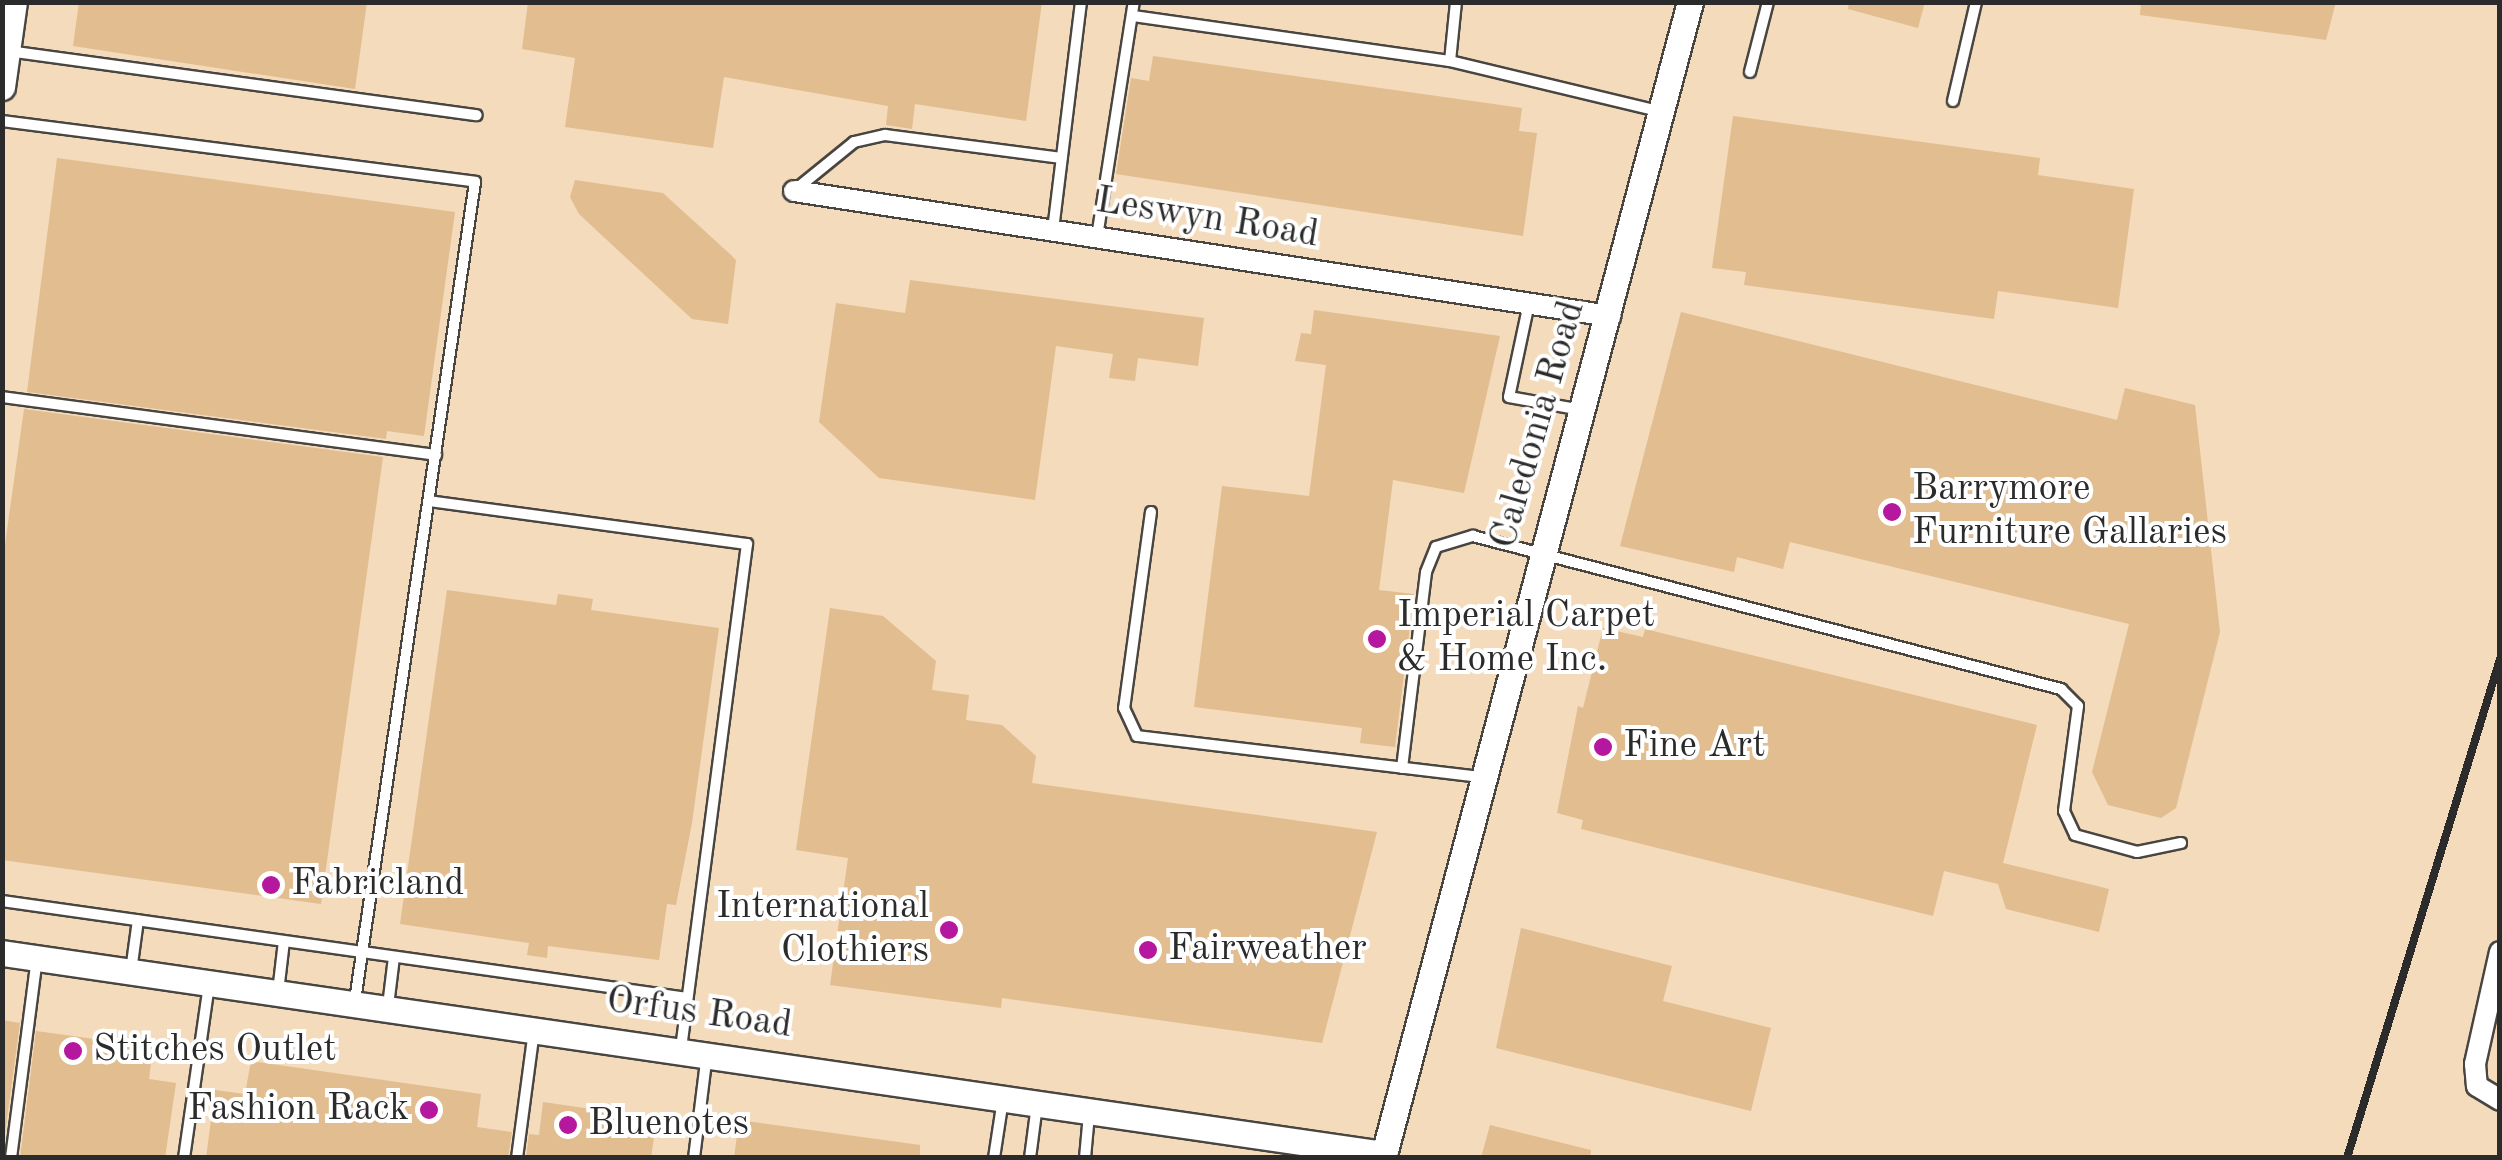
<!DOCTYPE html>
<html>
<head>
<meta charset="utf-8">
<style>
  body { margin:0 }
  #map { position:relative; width:2502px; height:1160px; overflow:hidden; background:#f3dbbc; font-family:"Old Standard TT",serif }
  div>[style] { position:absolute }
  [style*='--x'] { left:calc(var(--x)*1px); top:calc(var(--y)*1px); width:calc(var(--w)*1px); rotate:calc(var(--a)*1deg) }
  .building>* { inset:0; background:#e1bd90 }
  .roads { filter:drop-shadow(2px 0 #494541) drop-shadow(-2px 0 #494541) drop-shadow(0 2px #494541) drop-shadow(0 -2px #494541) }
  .service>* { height:10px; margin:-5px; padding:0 5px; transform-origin:5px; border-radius:5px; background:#fff }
  .minor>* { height:20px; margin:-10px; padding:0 10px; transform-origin:10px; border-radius:10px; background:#fff }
  .tertiary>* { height:25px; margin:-12.5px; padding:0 12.5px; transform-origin:12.5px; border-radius:12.5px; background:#fff }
  .rail>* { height:8px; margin:-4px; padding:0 4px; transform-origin:4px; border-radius:4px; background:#2b2b2b }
  .dots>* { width:28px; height:28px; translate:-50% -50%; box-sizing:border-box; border:5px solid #fff; border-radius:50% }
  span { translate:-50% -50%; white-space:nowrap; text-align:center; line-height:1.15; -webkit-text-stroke:8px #fff; paint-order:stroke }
  .street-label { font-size:38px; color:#2b2b2b }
  .poi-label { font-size:38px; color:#2b2b2b }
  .left { translate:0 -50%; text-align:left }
  .right { translate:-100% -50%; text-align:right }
  .frame { position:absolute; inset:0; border:5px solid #2b2b2b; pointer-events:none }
</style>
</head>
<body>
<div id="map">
  <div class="building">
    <div style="clip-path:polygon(79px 2px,367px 2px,355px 89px,73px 46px)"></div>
    <div style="clip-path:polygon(528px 2px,1042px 2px,1026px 121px,915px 104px,912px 129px,886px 125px,888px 106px,724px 77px,713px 148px,565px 127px,575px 58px,522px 49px)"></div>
    <div style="clip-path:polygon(1849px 2px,1925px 2px,1918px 28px,1848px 9px)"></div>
    <div style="clip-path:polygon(2141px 2px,2336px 2px,2326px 40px,2140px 15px)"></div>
    <div style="clip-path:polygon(1153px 56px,1522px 108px,1519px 131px,1537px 133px,1523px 236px,1116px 174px,1131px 78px,1149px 81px)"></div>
    <div style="clip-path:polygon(1733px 116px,2040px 158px,2038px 175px,2134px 189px,2118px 308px,1998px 291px,1994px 319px,1744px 285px,1746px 272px,1712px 268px)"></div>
    <div style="clip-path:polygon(57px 158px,455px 212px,424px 436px,387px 431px,386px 439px,27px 392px)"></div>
    <div style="clip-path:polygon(575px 180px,663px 193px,731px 255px,736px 260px,728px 324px,692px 319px,579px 214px,570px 197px)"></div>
    <div style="clip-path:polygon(910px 280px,1204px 318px,1198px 366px,1138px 358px,1135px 381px,1109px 378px,1113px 354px,1056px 346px,1035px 500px,879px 478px,819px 422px,836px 303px,905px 313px)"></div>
    <div style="clip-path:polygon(1314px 310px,1500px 336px,1464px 493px,1393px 480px,1379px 590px,1414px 594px,1395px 747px,1360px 743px,1362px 728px,1194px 707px,1222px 486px,1309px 496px,1326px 365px,1295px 361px,1301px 333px,1311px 334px)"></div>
    <div style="clip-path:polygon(1681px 312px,2117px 420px,2125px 388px,2195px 405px,2220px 632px,2176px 808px,2161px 818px,2108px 805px,2092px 772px,2129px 624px,1790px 542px,1783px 569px,1737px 557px,1734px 572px,1620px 546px)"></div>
    <div style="clip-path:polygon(24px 409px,383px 457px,321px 904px,2px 860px,2px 566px)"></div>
    <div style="clip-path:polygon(447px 590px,556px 605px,558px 594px,593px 599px,591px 610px,719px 628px,692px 823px,676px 905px,667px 904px,659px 960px,548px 946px,547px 958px,527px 955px,529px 943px,400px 924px)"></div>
    <div style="clip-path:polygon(830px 608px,883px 616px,936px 661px,932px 690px,969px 695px,966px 720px,1002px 725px,1036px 756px,1032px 783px,1377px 832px,1322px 1043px,1002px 998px,1001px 1008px,830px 985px,848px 858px,796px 850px)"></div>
    <div style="clip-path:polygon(1603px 628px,1643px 637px,1645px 629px,2037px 725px,2003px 863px,2109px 889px,2099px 932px,2006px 909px,1998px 884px,1944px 871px,1933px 916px,1581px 829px,1583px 820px,1557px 813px,1578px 706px,1583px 708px)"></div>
    <div style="clip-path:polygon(1521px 928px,1672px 966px,1663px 1001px,1771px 1028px,1751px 1111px,1496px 1048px)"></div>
    <div style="clip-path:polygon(2px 1020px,20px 1023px,2px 1156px)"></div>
    <div style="clip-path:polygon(36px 1031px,153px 1047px,149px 1079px,176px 1083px,165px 1158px,20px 1158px)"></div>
    <div style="clip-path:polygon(251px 1061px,481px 1094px,477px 1127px,512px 1132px,508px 1158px,206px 1158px,215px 1090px,245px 1094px)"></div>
    <div style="clip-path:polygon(543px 1102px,646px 1117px,656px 1123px,651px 1158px,526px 1158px,529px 1134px,539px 1135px)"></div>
    <div style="clip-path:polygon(739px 1120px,920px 1145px,920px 1158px,734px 1158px)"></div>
    <div style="clip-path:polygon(1490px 1125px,1591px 1150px,1590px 1158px,1481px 1158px)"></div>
  </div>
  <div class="roads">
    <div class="service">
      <div style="--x:1456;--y:2;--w:59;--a:95.8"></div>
      <div style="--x:1450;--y:61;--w:215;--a:13.5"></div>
      <div style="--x:1133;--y:16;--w:320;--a:8.1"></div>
      <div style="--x:8;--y:51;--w:473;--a:7.8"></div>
      <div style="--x:1750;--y:72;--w:72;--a:-75.6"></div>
      <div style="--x:1953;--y:101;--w:102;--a:-76.9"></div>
      <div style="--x:2;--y:121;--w:477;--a:7.3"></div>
      <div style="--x:475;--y:182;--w:828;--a:98.34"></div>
      <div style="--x:795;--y:190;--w:76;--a:-39.1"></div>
      <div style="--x:854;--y:142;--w:32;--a:-13"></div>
      <div style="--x:885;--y:135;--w:178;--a:7.4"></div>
      <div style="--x:1053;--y:230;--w:230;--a:-83"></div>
      <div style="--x:1097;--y:237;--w:238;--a:-81.1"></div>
      <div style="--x:1529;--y:303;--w:96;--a:102"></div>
      <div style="--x:1509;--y:397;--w:74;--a:10.1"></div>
      <div style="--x:2;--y:397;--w:438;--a:7.6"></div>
      <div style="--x:429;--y:501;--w:321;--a:7.7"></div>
      <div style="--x:747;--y:544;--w:509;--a:97.45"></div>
      <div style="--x:1151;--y:512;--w:198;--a:97.8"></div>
      <div style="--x:1124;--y:708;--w:31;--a:65"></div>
      <div style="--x:1137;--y:736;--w:345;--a:6.8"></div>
      <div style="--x:1402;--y:768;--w:197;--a:-83"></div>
      <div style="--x:1426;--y:572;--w:27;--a:-68"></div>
      <div style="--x:1436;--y:547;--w:39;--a:-17"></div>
      <div style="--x:1473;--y:536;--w:608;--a:14.59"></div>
      <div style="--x:2061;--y:689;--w:24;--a:45"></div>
      <div style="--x:2078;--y:706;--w:106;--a:97.6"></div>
      <div style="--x:2064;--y:811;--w:26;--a:65"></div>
      <div style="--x:2075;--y:835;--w:64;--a:15.3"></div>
      <div style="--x:2137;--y:852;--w:45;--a:-11.6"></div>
      <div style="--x:2;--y:901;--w:692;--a:8.06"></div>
      <div style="--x:131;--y:971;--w:51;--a:-82.2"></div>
      <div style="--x:278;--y:992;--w:51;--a:-83.3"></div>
      <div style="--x:388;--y:1006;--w:49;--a:-83"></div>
      <div style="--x:11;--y:1158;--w:201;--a:-82.6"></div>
      <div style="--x:184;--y:1158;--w:175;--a:-81.8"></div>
      <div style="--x:517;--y:1158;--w:129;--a:-82.4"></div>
      <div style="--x:694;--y:1158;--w:105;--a:-82.9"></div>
      <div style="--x:994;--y:1158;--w:60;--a:-81.3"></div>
      <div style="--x:1030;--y:1158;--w:53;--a:-82.5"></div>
      <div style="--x:1085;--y:1158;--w:44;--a:-84.8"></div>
    </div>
    <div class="minor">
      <div style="--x:794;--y:191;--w:826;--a:8.71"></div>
      <div style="--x:2500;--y:952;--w:115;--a:102.6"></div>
      <div style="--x:2475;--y:1064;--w:22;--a:85"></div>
      <div style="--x:2477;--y:1086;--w:27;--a:31"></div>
    </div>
    <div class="tertiary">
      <div style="--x:2;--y:87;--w:86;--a:-82"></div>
      <div style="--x:2;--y:953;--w:1397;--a:8.28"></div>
      <div style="--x:1383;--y:1158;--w:1196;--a:-75.13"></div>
    </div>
  </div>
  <div class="rail">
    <div style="--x:2347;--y:1158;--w:522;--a:-72.95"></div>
  </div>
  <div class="dots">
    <div style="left:1892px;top:512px;background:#b5179e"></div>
    <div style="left:1377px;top:639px;background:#b5179e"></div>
    <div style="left:1603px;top:747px;background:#b5179e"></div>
    <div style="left:271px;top:885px;background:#b5179e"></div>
    <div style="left:949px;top:930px;background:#b5179e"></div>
    <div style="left:1148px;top:950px;background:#b5179e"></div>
    <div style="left:73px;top:1051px;background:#b5179e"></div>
    <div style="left:429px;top:1110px;background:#b5179e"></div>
    <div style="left:568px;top:1125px;background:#b5179e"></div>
  </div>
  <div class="street-label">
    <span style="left:1207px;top:219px;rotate:9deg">Leswyn Road</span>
    <span style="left:1539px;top:425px;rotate:-74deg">Caledonia Road</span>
    <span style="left:699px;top:1014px;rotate:8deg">Orfus Road</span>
  </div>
  <div class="poi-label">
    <span class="left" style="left:1912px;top:512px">Barrymore<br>Furniture Gallaries</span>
    <span class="left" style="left:1397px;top:639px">Imperial Carpet<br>&amp; Home Inc.</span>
    <span class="left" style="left:1623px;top:747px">Fine Art</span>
    <span class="left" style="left:291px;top:885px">Fabricland</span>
    <span class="right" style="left:929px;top:930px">International<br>Clothiers</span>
    <span class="left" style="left:1168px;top:950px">Fairweather</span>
    <span class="left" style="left:93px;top:1051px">Stitches Outlet</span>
    <span class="right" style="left:409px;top:1110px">Fashion Rack</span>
    <span class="left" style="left:588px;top:1125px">Bluenotes</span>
  </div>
  <div class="frame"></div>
</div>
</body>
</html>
